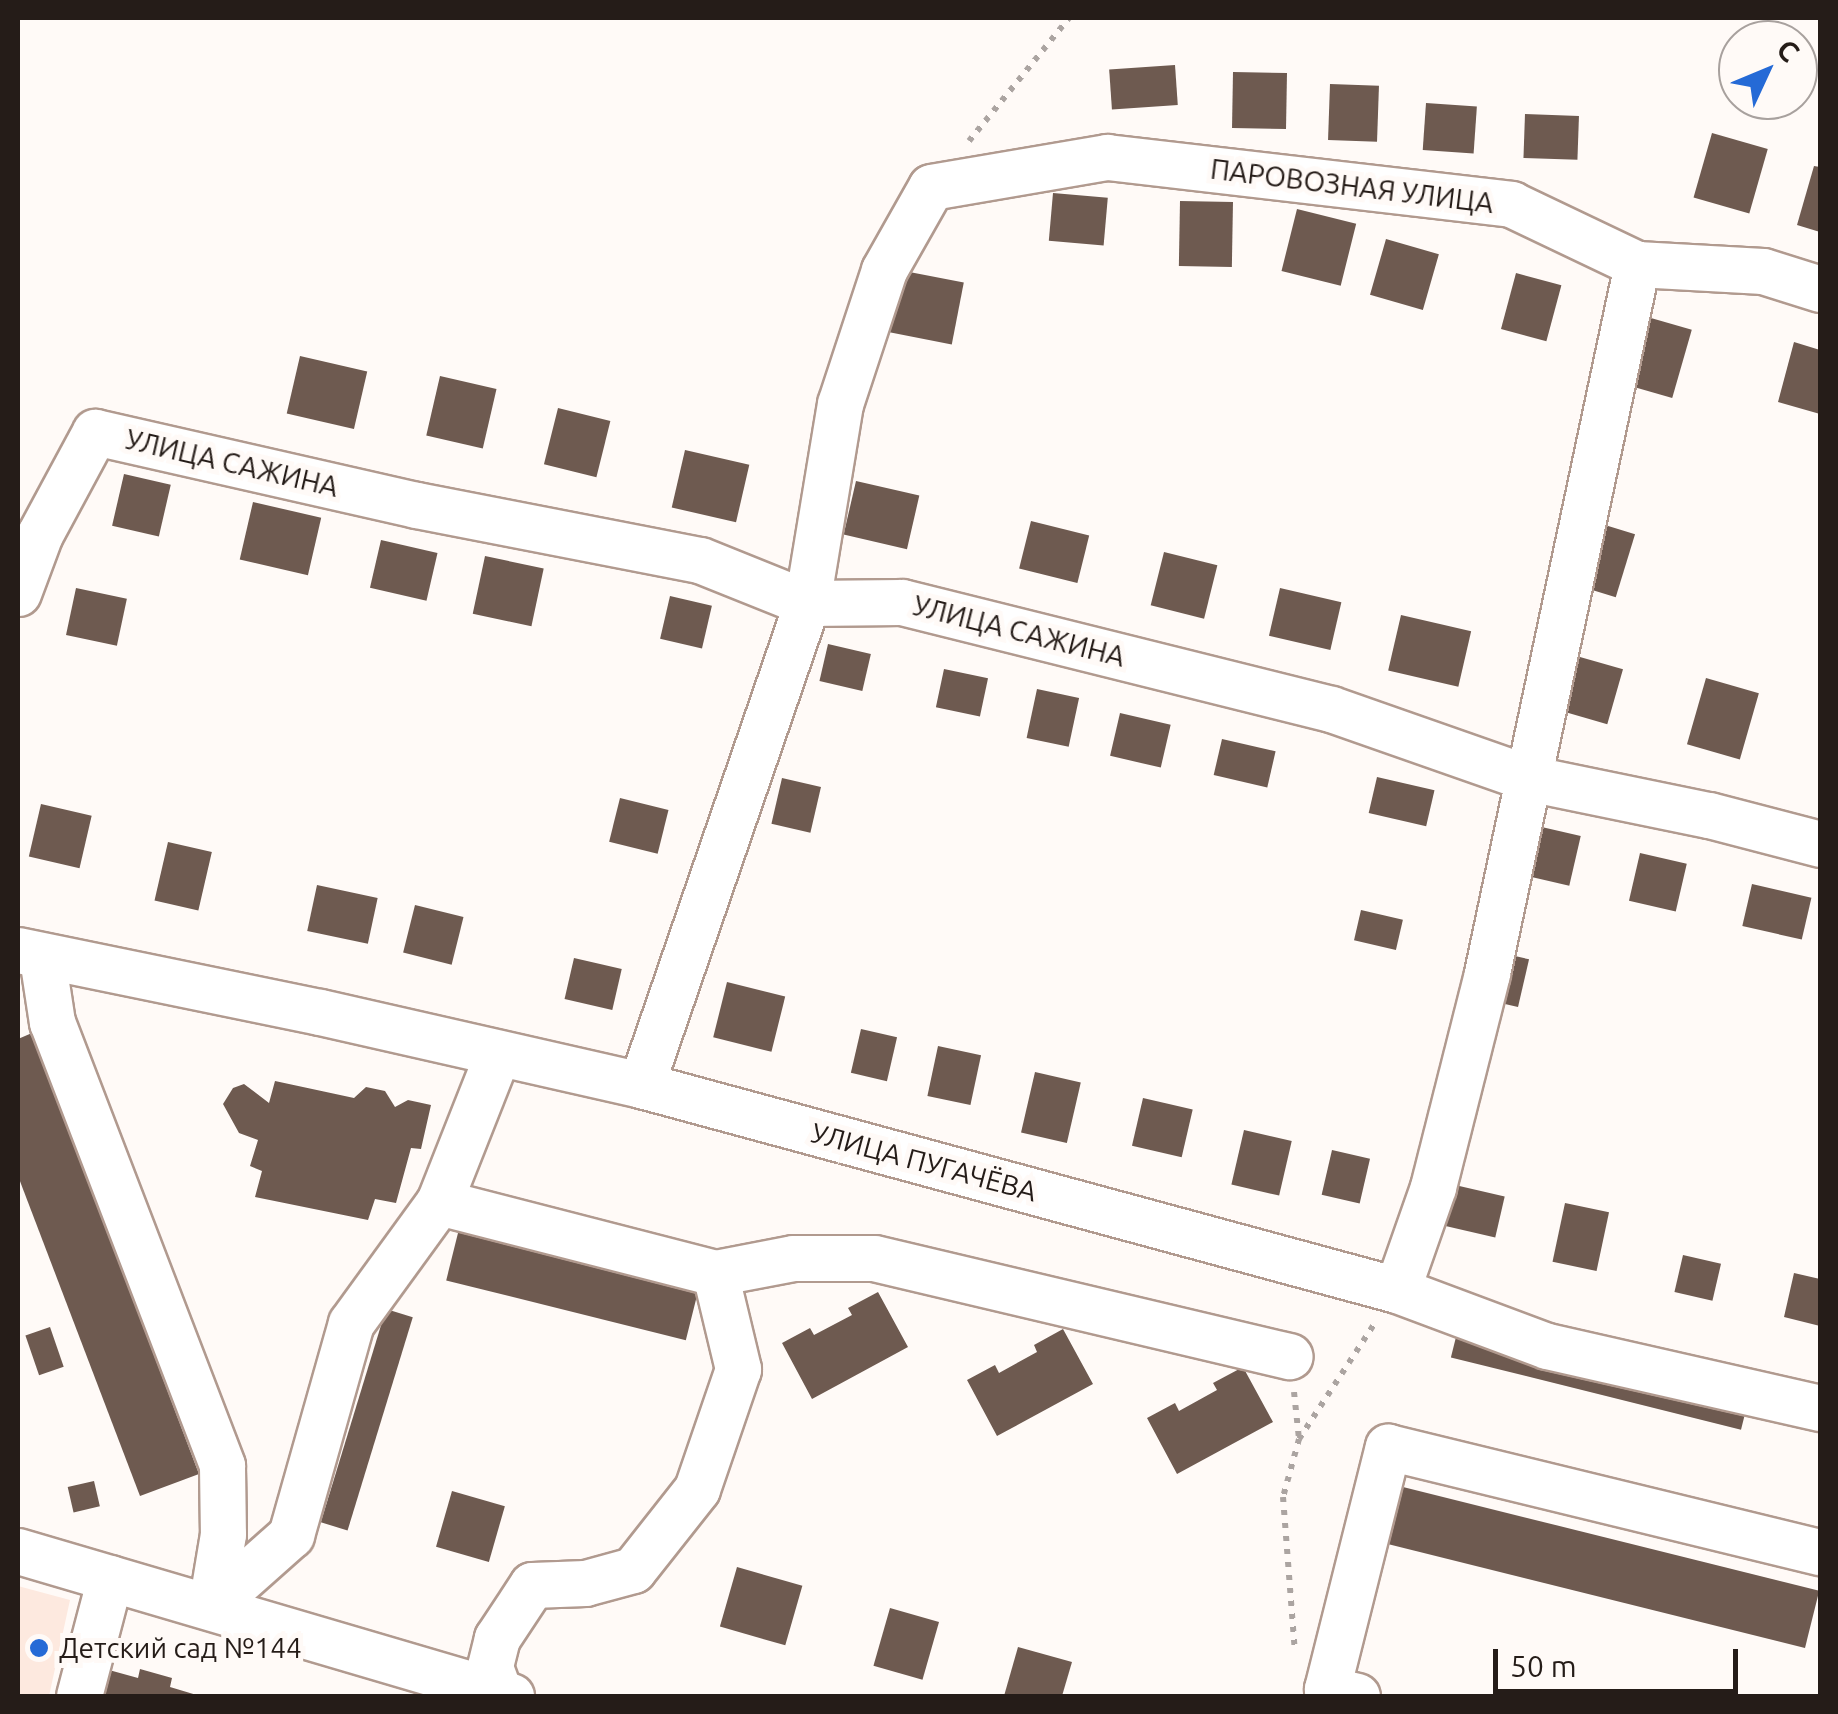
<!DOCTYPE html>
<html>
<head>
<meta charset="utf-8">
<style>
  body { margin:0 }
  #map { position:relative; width:1838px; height:1714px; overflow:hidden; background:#fffaf7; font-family:Ubuntu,sans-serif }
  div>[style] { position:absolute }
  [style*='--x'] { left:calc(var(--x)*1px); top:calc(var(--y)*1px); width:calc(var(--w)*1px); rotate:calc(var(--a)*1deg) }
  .built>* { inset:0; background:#fde9df }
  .building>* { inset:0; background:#6e5a50; transform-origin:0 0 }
  .path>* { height:6px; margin-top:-3px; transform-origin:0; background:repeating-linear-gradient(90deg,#aba4a1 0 5px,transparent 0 13px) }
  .roads { filter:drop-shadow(2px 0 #b19a8f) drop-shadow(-2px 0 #b19a8f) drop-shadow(0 2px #b19a8f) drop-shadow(0 -2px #b19a8f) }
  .minor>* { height:45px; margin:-22.5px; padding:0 22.5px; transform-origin:22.5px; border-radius:22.5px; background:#fff }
  .dots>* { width:28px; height:28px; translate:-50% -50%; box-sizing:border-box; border:5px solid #fffaf7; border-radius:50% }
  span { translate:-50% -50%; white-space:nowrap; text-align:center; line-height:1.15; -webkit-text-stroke:10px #fffaf7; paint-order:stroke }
  .street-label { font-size:28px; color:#251c18 }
  .poi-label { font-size:28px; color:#251c18 }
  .left { translate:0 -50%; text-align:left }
  .frame { position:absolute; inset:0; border:20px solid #251c18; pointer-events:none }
  .north { position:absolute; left:1718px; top:20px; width:100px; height:100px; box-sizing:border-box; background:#fffaf7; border:2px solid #a8a19e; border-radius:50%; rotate:46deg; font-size:28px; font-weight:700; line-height:40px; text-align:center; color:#251c18 }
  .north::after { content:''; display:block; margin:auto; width:35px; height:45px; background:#256ad6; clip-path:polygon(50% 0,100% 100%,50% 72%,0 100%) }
  .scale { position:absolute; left:1493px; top:1649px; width:245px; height:45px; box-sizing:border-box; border:5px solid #251c18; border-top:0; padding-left:12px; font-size:30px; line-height:35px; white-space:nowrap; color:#251c18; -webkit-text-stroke:8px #fffaf7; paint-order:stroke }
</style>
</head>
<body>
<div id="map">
  <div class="built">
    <div style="clip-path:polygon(18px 1586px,70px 1600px,49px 1696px,18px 1696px)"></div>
  </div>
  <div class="building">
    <div style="left:1175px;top:65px;width:40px;height:66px;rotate:86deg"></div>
    <div style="left:1233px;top:72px;width:54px;height:56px;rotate:1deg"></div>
    <div style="left:1330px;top:84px;width:49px;height:56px;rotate:2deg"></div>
    <div style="left:1426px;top:103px;width:51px;height:47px;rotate:4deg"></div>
    <div style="left:1525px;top:114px;width:54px;height:44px;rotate:2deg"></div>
    <div style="left:1712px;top:133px;width:58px;height:67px;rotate:16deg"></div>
    <div style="clip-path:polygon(1814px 166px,1820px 167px,1820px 232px,1797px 225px)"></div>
    <div style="left:1053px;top:193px;width:55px;height:48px;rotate:5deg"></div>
    <div style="left:1180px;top:201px;width:53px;height:65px;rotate:1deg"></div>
    <div style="left:1297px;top:209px;width:61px;height:64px;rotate:14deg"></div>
    <div style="left:1386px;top:239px;width:55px;height:58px;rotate:16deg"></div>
    <div style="left:899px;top:270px;width:66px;height:63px;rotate:11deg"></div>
    <div style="left:1516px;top:273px;width:47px;height:58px;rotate:15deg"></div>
    <div style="left:1637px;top:314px;width:57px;height:71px;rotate:16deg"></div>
    <div style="clip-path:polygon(1794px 342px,1820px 350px,1820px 414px,1778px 402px)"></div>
    <div style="left:300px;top:356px;width:69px;height:59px;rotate:13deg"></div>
    <div style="left:440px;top:376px;width:58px;height:61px;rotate:13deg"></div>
    <div style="left:558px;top:408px;width:54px;height:58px;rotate:14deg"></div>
    <div style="left:685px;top:450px;width:66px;height:59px;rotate:13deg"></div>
    <div style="left:124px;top:474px;width:48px;height:53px;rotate:13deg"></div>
    <div style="left:856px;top:481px;width:65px;height:55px;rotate:13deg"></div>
    <div style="left:253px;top:502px;width:70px;height:59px;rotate:13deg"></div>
    <div style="left:1031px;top:521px;width:60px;height:49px;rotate:14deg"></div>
    <div style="left:1592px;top:521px;width:45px;height:66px;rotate:17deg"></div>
    <div style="left:381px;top:540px;width:58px;height:49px;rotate:13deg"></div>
    <div style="left:1164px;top:552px;width:55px;height:55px;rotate:14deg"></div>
    <div style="left:485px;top:556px;width:60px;height:59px;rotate:12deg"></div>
    <div style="left:76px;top:588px;width:52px;height:48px;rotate:12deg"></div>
    <div style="left:1280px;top:588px;width:63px;height:49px;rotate:13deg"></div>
    <div style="left:670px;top:596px;width:43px;height:44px;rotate:13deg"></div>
    <div style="left:1401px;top:615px;width:72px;height:57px;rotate:13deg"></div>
    <div style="left:828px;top:644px;width:44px;height:38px;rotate:13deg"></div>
    <div style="left:1573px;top:655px;width:52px;height:57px;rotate:16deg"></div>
    <div style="left:944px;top:669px;width:45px;height:39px;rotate:12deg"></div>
    <div style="left:1706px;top:678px;width:55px;height:69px;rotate:16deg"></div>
    <div style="left:1037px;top:689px;width:43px;height:50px;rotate:12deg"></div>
    <div style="left:1120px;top:713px;width:52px;height:44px;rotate:13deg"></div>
    <div style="left:1222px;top:739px;width:55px;height:37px;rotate:13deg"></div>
    <div style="left:1377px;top:777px;width:59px;height:37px;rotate:13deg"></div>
    <div style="left:782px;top:778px;width:40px;height:47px;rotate:13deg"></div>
    <div style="left:620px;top:798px;width:50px;height:45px;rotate:14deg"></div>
    <div style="left:41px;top:804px;width:52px;height:54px;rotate:13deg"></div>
    <div style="left:1533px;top:825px;width:49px;height:51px;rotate:13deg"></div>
    <div style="left:168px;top:842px;width:45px;height:60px;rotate:13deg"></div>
    <div style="left:1640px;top:853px;width:48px;height:49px;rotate:13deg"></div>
    <div style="left:1752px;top:884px;width:61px;height:43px;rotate:13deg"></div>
    <div style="left:317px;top:885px;width:62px;height:47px;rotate:12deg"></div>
    <div style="left:415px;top:905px;width:50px;height:49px;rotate:14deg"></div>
    <div style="left:1361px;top:910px;width:43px;height:31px;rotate:13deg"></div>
    <div style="left:1493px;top:951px;width:37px;height:49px;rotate:13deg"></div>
    <div style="left:574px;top:958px;width:49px;height:42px;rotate:13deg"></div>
    <div style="left:727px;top:982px;width:60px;height:57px;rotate:14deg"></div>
    <div style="left:861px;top:1029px;width:37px;height:45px;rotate:13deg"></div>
    <div style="clip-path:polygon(32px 1033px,199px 1474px,140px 1496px,18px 1176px,18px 1039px)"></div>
    <div style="left:938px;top:1046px;width:44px;height:51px;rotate:12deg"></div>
    <div style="left:1035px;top:1072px;width:47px;height:62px;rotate:13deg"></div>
    <div style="clip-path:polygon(275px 1081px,354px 1098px,366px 1087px,385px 1091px,395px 1107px,408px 1100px,431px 1105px,421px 1149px,411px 1148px,396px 1203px,375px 1199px,368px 1220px,255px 1197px,262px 1171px,250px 1166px,258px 1140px,239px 1133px,223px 1104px,233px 1088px,244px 1084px,269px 1103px)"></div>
    <div style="left:1143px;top:1098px;width:51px;height:49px;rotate:13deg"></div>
    <div style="left:1244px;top:1130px;width:49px;height:56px;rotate:13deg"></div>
    <div style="left:1332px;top:1150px;width:39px;height:46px;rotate:13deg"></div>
    <div style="left:1455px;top:1185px;width:51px;height:42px;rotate:13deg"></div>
    <div style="left:1565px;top:1203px;width:45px;height:60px;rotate:12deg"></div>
    <div style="left:459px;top:1229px;width:247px;height:53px;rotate:14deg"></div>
    <div style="left:1683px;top:1255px;width:39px;height:38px;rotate:13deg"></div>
    <div style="clip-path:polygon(1794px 1273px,1820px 1279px,1820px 1326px,1784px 1317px)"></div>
    <div style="clip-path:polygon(878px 1292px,908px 1347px,812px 1399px,782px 1343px,810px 1328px,814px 1335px,852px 1315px,848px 1308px)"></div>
    <div style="left:386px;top:1309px;width:28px;height:223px;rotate:17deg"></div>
    <div style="left:50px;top:1327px;width:42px;height:26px;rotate:71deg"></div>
    <div style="clip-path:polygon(1063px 1329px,1093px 1384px,997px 1436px,967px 1380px,995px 1365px,999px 1373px,1037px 1352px,1034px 1345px)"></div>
    <div style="left:1456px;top:1337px;width:299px;height:21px;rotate:14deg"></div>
    <div style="clip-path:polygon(1243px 1367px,1273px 1422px,1177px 1474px,1147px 1418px,1175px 1403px,1179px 1411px,1217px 1390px,1213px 1383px)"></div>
    <div style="left:94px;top:1481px;width:26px;height:27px;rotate:77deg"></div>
    <div style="left:1403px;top:1487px;width:429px;height:59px;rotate:14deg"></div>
    <div style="left:452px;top:1491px;width:55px;height:58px;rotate:16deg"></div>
    <div style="left:737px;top:1567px;width:68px;height:62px;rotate:16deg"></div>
    <div style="left:890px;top:1608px;width:51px;height:60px;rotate:16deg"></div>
    <div style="clip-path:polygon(1018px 1647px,1072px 1662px,1062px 1696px,1004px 1696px)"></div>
    <div style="clip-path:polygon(140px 1669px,172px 1678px,170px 1687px,200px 1696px,102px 1696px,109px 1670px,138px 1678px)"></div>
  </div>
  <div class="path">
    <div style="--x:969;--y:141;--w:159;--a:-50.9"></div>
    <div style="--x:1294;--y:1392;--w:47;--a:83.9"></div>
    <div style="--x:1299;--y:1439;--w:60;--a:105.4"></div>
    <div style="--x:1283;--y:1497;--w:155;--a:85.6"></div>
    <div style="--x:1299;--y:1439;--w:142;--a:-56.8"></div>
  </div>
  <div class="roads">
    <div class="minor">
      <div style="--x:18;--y:593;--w:63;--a:-69.6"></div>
      <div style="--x:40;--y:534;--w:116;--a:-61.7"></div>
      <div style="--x:95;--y:432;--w:329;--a:12.8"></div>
      <div style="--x:416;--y:505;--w:289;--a:11"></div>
      <div style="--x:700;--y:560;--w:115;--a:21.9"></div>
      <div style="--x:807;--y:603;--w:95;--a:-0.6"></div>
      <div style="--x:902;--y:602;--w:442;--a:14"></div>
      <div style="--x:1331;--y:709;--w:209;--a:19.3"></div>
      <div style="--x:1528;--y:778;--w:185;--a:11.6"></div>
      <div style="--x:1709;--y:815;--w:115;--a:14.6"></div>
      <div style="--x:18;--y:950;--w:308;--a:11.6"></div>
      <div style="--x:320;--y:1012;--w:329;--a:12.8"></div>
      <div style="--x:641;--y:1085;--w:783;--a:15.17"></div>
      <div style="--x:1397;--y:1290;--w:160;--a:20.5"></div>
      <div style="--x:1547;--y:1346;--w:280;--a:12.8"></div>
      <div style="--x:42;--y:957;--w:66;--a:81.3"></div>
      <div style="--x:52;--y:1022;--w:475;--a:69"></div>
      <div style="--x:222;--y:1466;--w:68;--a:89.2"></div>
      <div style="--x:223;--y:1534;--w:73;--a:99.5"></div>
      <div style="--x:211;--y:1606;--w:107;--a:-41.6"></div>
      <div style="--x:291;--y:1535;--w:220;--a:-74.2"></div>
      <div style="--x:351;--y:1323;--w:150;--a:-54"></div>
      <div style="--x:439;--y:1202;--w:160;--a:-68.4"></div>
      <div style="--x:641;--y:1085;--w:510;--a:-71"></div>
      <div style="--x:807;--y:603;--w:202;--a:-80.6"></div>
      <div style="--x:840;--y:404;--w:141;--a:-71.8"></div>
      <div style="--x:884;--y:270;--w:95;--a:-60.5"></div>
      <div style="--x:931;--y:187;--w:179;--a:-9.7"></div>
      <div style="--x:1107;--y:157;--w:407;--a:6.6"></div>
      <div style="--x:1511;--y:204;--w:140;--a:25.5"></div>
      <div style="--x:1637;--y:264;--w:126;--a:3.2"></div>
      <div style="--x:1763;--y:271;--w:60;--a:17.5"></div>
      <div style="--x:439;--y:1202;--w:285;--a:14.4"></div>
      <div style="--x:715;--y:1273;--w:99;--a:76.5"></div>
      <div style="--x:738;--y:1369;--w:127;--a:108.9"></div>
      <div style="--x:697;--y:1489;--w:103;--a:128.3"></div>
      <div style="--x:633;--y:1570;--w:50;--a:164.8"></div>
      <div style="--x:585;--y:1583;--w:53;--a:177.8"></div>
      <div style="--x:532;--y:1585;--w:64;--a:123.4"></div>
      <div style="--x:497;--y:1638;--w:30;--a:104"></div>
      <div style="--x:490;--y:1667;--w:29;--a:70"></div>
      <div style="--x:715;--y:1273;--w:79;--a:-10.9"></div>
      <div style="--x:793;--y:1258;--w:81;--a:0"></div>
      <div style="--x:874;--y:1258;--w:427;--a:13.3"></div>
      <div style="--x:1397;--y:1290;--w:109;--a:-70.7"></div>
      <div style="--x:1433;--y:1187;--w:221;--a:-75.8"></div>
      <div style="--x:1487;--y:973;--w:725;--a:-78.05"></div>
      <div style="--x:18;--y:1551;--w:514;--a:16.39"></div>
      <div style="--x:79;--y:1696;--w:122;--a:-75.3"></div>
      <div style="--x:1357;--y:1696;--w:31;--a:-167"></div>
      <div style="--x:1327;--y:1689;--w:250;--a:-75.9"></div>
      <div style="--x:1388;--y:1447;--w:445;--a:13.7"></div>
    </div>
  </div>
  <div class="dots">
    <div style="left:39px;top:1648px;background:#256ad6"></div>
  </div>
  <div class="street-label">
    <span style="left:1352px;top:186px;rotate:7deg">ПАРОВОЗНАЯ УЛИЦА</span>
    <span style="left:232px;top:463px;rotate:13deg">УЛИЦА САЖИНА</span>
    <span style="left:1019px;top:631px;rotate:14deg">УЛИЦА САЖИНА</span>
    <span style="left:924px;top:1162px;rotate:15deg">УЛИЦА ПУГАЧЁВА</span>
  </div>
  <div class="poi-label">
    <span class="left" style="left:59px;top:1648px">Детский сад №144</span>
  </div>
  <div class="frame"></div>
  <div class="north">С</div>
  <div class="scale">50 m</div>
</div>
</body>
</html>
